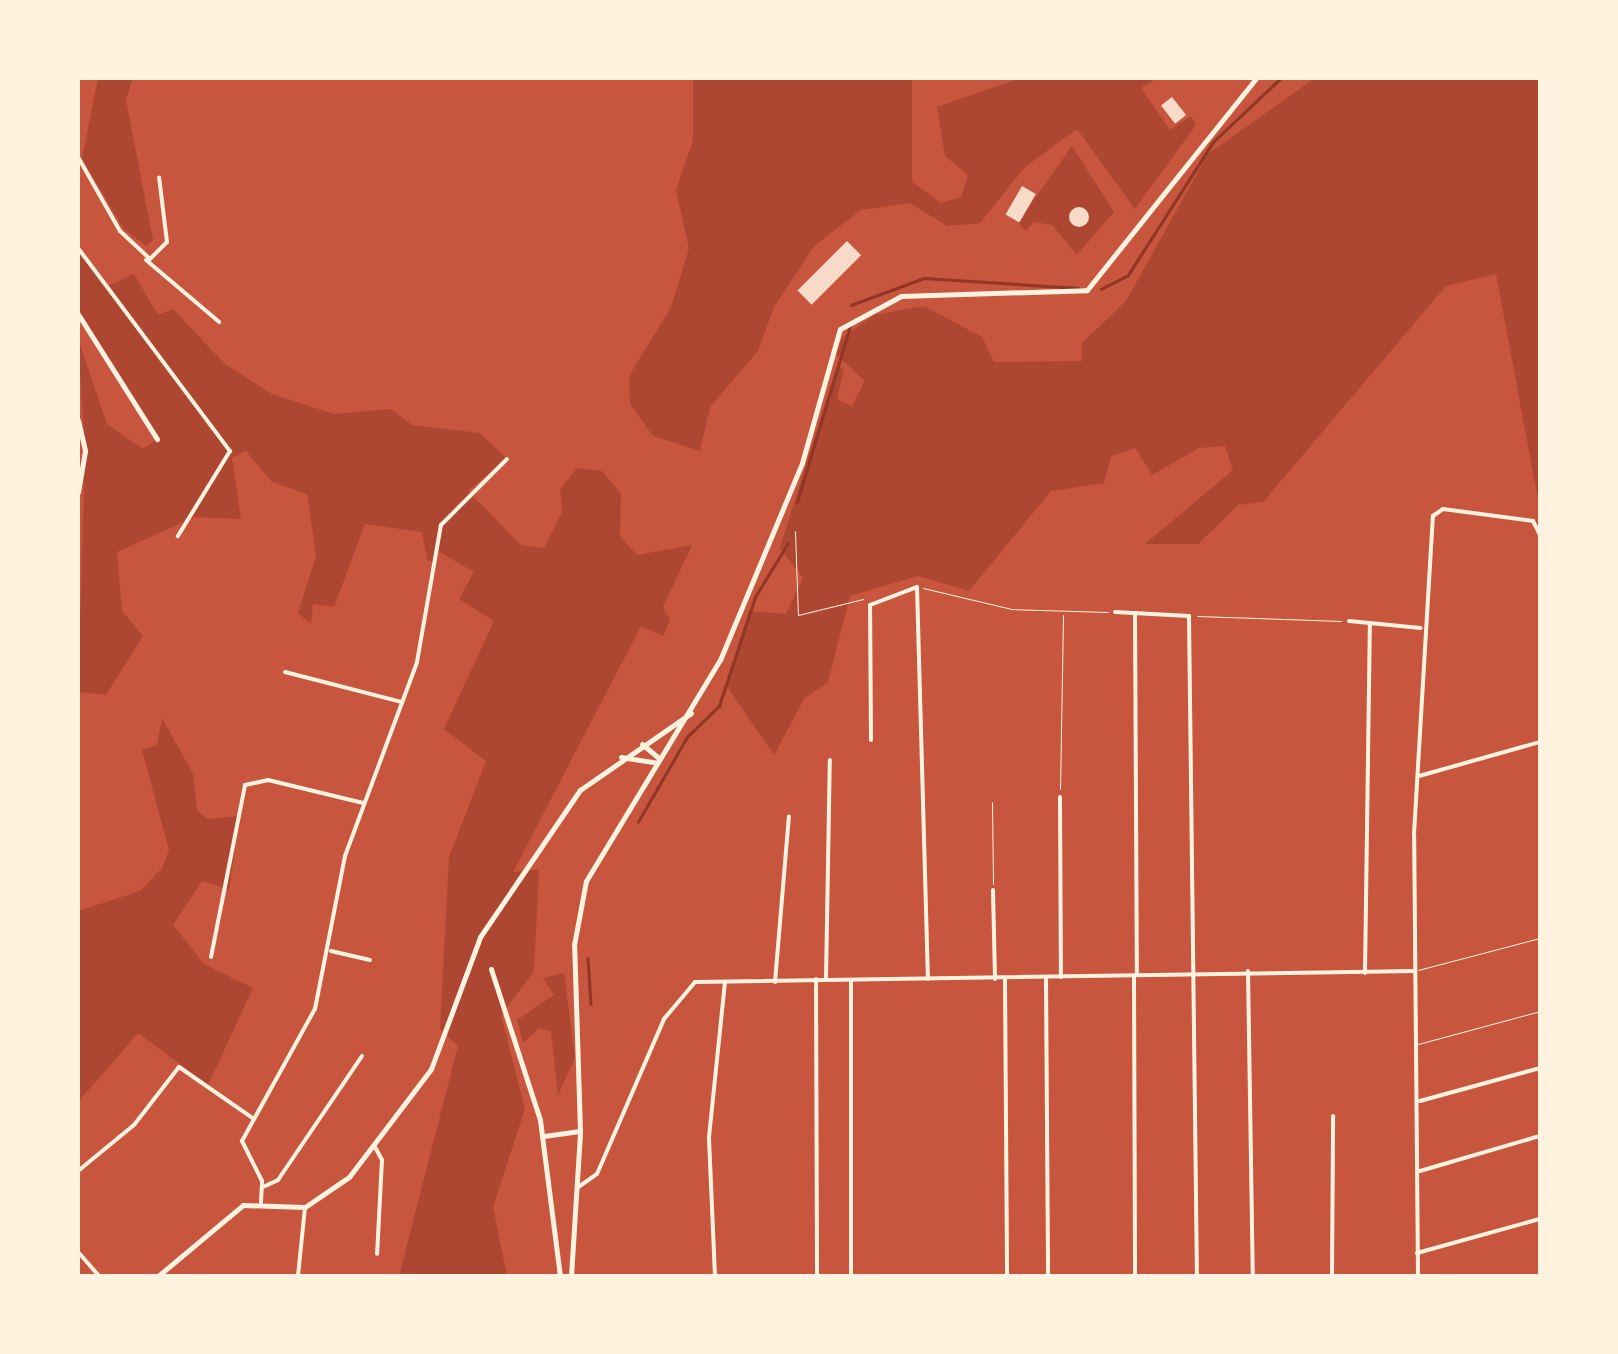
<!DOCTYPE html>
<html>
<head>
<meta charset="utf-8">
<style>
  body { margin:0 }
  #map { position:relative; width:1618px; height:1354px; overflow:hidden; background:#c8553d; font-family:"Nunito Sans",sans-serif }
  div>[style] { position:absolute }
  [style*='--x'] { left:calc(var(--x)*1px); top:calc(var(--y)*1px); width:calc(var(--w)*1px); rotate:calc(var(--a)*1deg) }
  .green>* { inset:0; background:#ae4732 }
  .stream>* { height:2.5px; margin:-1.25px; padding:0 1.25px; transform-origin:1.25px; border-radius:1.25px; background:#8f3625 }
  .building>* { inset:0; background:#f7dbc8; transform-origin:0 0 }
  .round { border-radius:50% }
  .path>* { height:1px; margin:-0.5px; padding:0 0.5px; transform-origin:0.5px; border-radius:0.5px; background:#fff3e0 }
  .service>* { height:1px; margin:-0.5px; padding:0 0.5px; transform-origin:0.5px; border-radius:0.5px; background:#fff3e0 }
  .minor>* { height:4px; margin:-2px; padding:0 2px; transform-origin:2px; border-radius:2px; background:#fff3e0 }
  .tertiary>* { height:5px; margin:-2.5px; padding:0 2.5px; transform-origin:2.5px; border-radius:2.5px; background:#fff3e0 }
  .secondary>* { height:5px; margin:-2.5px; padding:0 2.5px; transform-origin:2.5px; border-radius:2.5px; background:#fff3e0 }
  span { translate:-50% -50%; white-space:nowrap; text-align:center; line-height:1.15; -webkit-text-stroke:9px #fff3e0; paint-order:stroke }
  .frame { position:absolute; inset:0; border:80px solid #fff3e0; pointer-events:none }
</style>
</head>
<body>
<div id="map">
  <div class="green">
    <div style="clip-path:polygon(98px 78px,133px 78px,126px 100px,153px 240px,146px 246px,124px 229px,82px 159px)"></div>
    <div style="clip-path:polygon(693px 78px,912px 78px,912px 182px,941px 203px,961px 197px,968px 175px,945px 156px,937px 107px,1021px 78px,1157px 78px,1141px 88px,1170px 130px,1191px 116px,1196px 125px,1135px 209px,1077px 129px,1025px 167px,980px 223px,947px 226px,910px 203px,861px 210px,814px 246px,774px 307px,758px 351px,710px 407px,700px 451px,653px 436px,630px 404px,629px 376px,671px 307px,689px 249px,676px 190px,693px 140px)"></div>
    <div style="clip-path:polygon(1315px 78px,1540px 78px,1540px 510px,1496px 274px,1446px 286px,1263px 502px,1238px 505px,1198px 544px,1145px 544px,1233px 470px,1225px 446px,1199px 448px,1152px 475px,1135px 448px,1111px 456px,1104px 483px,1051px 491px,969px 591px,918px 576px,850px 596px,828px 682px,804px 699px,774px 755px,726px 685px,749px 611px,786px 614px,803px 578px,780px 548px,836px 368px,844px 369px,837px 399px,852px 406px,865px 381px,836px 354px,842px 338px,874px 315px,924px 306px,982px 337px,994px 362px,1082px 361px,1082px 343px,1126px 301px,1208px 154px)"></div>
    <div style="clip-path:polygon(1072px 146px,1114px 212px,1077px 255px,1052px 225px,1034px 222px,1026px 231px,1018px 222px)"></div>
    <div style="clip-path:polygon(78px 250px,108px 286px,134px 274px,158px 315px,173px 309px,225px 364px,272px 394px,334px 414px,391px 409px,412px 425px,480px 433px,507px 459px,468px 491px,521px 545px,544px 548px,562px 512px,560px 489px,577px 468px,602px 471px,621px 494px,620px 536px,637px 555px,692px 545px,663px 607px,670px 620px,663px 636px,641px 626px,513px 872px,539px 869px,534px 971px,501px 1015px,525px 1109px,493px 1207px,507px 1276px,399px 1276px,458px 1046px,440px 1029px,449px 857px,486px 761px,444px 729px,494px 621px,459px 599px,474px 572px,438px 551px,436px 563px,427px 560px,422px 532px,365px 524px,334px 607px,313px 604px,311px 624px,298px 613px,316px 556px,307px 494px,272px 482px,246px 451px,232px 458px,241px 519px,195px 517px,117px 552px,122px 611px,143px 636px,106px 695px,78px 692px,85px 451px,78px 339px,107px 424px,143px 449px,157px 439px,78px 314px)"></div>
    <div style="clip-path:polygon(162px 718px,193px 774px,197px 810px,207px 819px,240px 816px,229px 889px,202px 881px,173px 925px,204px 964px,253px 988px,208px 1085px,138px 1033px,78px 1102px,78px 911px,140px 891px,162px 868px,169px 850px,142px 750px,157px 745px)"></div>
    <div style="clip-path:polygon(564px 973px,575px 1058px,558px 1095px,551px 1031px,539px 1028px,523px 1043px,517px 1020px,554px 995px,543px 978px)"></div>
  </div>
  <div class="stream">
    <div style="--x:1101;--y:289;--w:30;--a:-27"></div>
    <div style="--x:1128;--y:275;--w:158;--a:-57.4"></div>
    <div style="--x:1213;--y:142;--w:93;--a:-43.3"></div>
    <div style="--x:851;--y:305;--w:78;--a:-20.3"></div>
    <div style="--x:924;--y:278;--w:154;--a:3.7"></div>
    <div style="--x:797;--y:502;--w:183;--a:-73.2"></div>
    <div style="--x:638;--y:822;--w:98;--a:-60"></div>
    <div style="--x:687;--y:737;--w:45;--a:-44.1"></div>
    <div style="--x:719;--y:706;--w:115;--a:-71.7"></div>
    <div style="--x:755;--y:597;--w:63;--a:-58.6"></div>
    <div style="--x:588;--y:958;--w:46;--a:86.3"></div>
  </div>
  <div class="building">
    <div style="left:1172px;top:97px;width:23px;height:14px;rotate:52deg"></div>
    <div style="left:1022px;top:186px;width:16px;height:33px;rotate:30deg"></div>
    <div class="round" style="left:1069px;top:207px;width:20px;height:20px"></div>
    <div style="left:847px;top:241px;width:20px;height:70px;rotate:45deg"></div>
  </div>
  <div class="path">
    <div style="--x:795;--y:531;--w:84;--a:88"></div>
    <div style="--x:798;--y:615;--w:67;--a:-13.8"></div>
    <div style="--x:923;--y:588;--w:90;--a:13.4"></div>
    <div style="--x:1011;--y:609;--w:97;--a:1.8"></div>
    <div style="--x:1197;--y:616;--w:144;--a:2"></div>
    <div style="--x:1060;--y:789;--w:174;--a:-89"></div>
    <div style="--x:992;--y:802;--w:82;--a:89.3"></div>
  </div>
  <div class="service">
    <div style="--x:1418;--y:970;--w:126;--a:-14.7"></div>
    <div style="--x:1418;--y:1044;--w:126;--a:-15.1"></div>
  </div>
  <div class="minor">
    <div style="--x:78;--y:157;--w:85;--a:60.4"></div>
    <div style="--x:120;--y:231;--w:41;--a:43"></div>
    <div style="--x:150;--y:259;--w:24;--a:-45"></div>
    <div style="--x:167;--y:242;--w:65;--a:-97"></div>
    <div style="--x:78;--y:248;--w:254;--a:53.2"></div>
    <div style="--x:230;--y:451;--w:100;--a:121.5"></div>
    <div style="--x:146;--y:260;--w:96;--a:40.3"></div>
    <div style="--x:1115;--y:612;--w:74;--a:3.1"></div>
    <div style="--x:1189;--y:616;--w:660;--a:89.31"></div>
    <div style="--x:1135;--y:613;--w:360;--a:89.7"></div>
    <div style="--x:1349;--y:621;--w:72;--a:5.6"></div>
    <div style="--x:285;--y:672;--w:121;--a:14.4"></div>
    <div style="--x:871;--y:740;--w:135;--a:-90.4"></div>
    <div style="--x:870;--y:605;--w:50;--a:-21"></div>
    <div style="--x:917;--y:587;--w:392;--a:88.4"></div>
    <div style="--x:1419;--y:776;--w:126;--a:-15.7"></div>
    <div style="--x:1060;--y:797;--w:180;--a:89.7"></div>
    <div style="--x:993;--y:890;--w:89;--a:88.7"></div>
    <div style="--x:331;--y:951;--w:40;--a:13"></div>
    <div style="--x:211;--y:957;--w:175;--a:-78.8"></div>
    <div style="--x:245;--y:785;--w:24;--a:-12"></div>
    <div style="--x:268;--y:780;--w:98;--a:13.6"></div>
    <div style="--x:1248;--y:971;--w:305;--a:89.1"></div>
    <div style="--x:1365;--y:973;--w:350;--a:-89.2"></div>
    <div style="--x:1134;--y:976;--w:300;--a:89.8"></div>
    <div style="--x:1046;--y:978;--w:298;--a:89.6"></div>
    <div style="--x:816;--y:979;--w:297;--a:89.8"></div>
    <div style="--x:826;--y:979;--w:219;--a:-89"></div>
    <div style="--x:1005;--y:979;--w:297;--a:89.6"></div>
    <div style="--x:775;--y:982;--w:166;--a:-85.2"></div>
    <div style="--x:1420;--y:1101;--w:124;--a:-15.4"></div>
    <div style="--x:374;--y:1145;--w:17;--a:62"></div>
    <div style="--x:382;--y:1160;--w:94;--a:93"></div>
    <div style="--x:78;--y:1171;--w:72;--a:-39.4"></div>
    <div style="--x:134;--y:1125;--w:73;--a:-52.2"></div>
    <div style="--x:179;--y:1067;--w:91;--a:34.7"></div>
    <div style="--x:1420;--y:1171;--w:125;--a:-16.3"></div>
    <div style="--x:263;--y:1187;--w:17;--a:-25"></div>
    <div style="--x:278;--y:1180;--w:150;--a:-55.9"></div>
    <div style="--x:577;--y:1188;--w:24;--a:-35"></div>
    <div style="--x:597;--y:1174;--w:169;--a:-66.6"></div>
    <div style="--x:664;--y:1019;--w:48;--a:-50"></div>
    <div style="--x:695;--y:982;--w:720;--a:-0.88"></div>
    <div style="--x:261;--y:1202;--w:21;--a:-87"></div>
    <div style="--x:262;--y:1181;--w:45;--a:-116.6"></div>
    <div style="--x:242;--y:1141;--w:151;--a:-61.1"></div>
    <div style="--x:315;--y:1009;--w:156;--a:-78.9"></div>
    <div style="--x:345;--y:856;--w:207;--a:-69.6"></div>
    <div style="--x:417;--y:662;--w:139;--a:-80.1"></div>
    <div style="--x:441;--y:525;--w:93;--a:-45"></div>
    <div style="--x:79;--y:1253;--w:30;--a:49"></div>
    <div style="--x:1417;--y:1253;--w:128;--a:-15.5"></div>
    <div style="--x:298;--y:1276;--w:69;--a:-84.2"></div>
    <div style="--x:715;--y:1276;--w:139;--a:-92.5"></div>
    <div style="--x:709;--y:1137;--w:155;--a:-84.1"></div>
    <div style="--x:851;--y:1276;--w:296;--a:-90"></div>
    <div style="--x:1332;--y:1276;--w:160;--a:-89.6"></div>
    <div style="--x:1418;--y:1276;--w:442;--a:-90.5"></div>
    <div style="--x:1414;--y:834;--w:319;--a:-86.6"></div>
    <div style="--x:1433;--y:516;--w:12;--a:-35"></div>
    <div style="--x:1443;--y:509;--w:91;--a:7.6"></div>
    <div style="--x:1533;--y:521;--w:16;--a:63"></div>
  </div>
  <div class="tertiary">
    <div style="--x:78;--y:420;--w:32;--a:77"></div>
    <div style="--x:85;--y:451;--w:42;--a:99.7"></div>
    <div style="--x:642;--y:744;--w:23;--a:40"></div>
    <div style="--x:621;--y:757;--w:36;--a:9"></div>
    <div style="--x:158;--y:1276;--w:111;--a:-39.9"></div>
    <div style="--x:243;--y:1205;--w:62;--a:1.8"></div>
    <div style="--x:305;--y:1207;--w:53;--a:-34.3"></div>
    <div style="--x:349;--y:1177;--w:136;--a:-52.8"></div>
    <div style="--x:431;--y:1069;--w:141;--a:-69.6"></div>
    <div style="--x:480;--y:937;--w:178;--a:-55.8"></div>
    <div style="--x:580;--y:790;--w:135;--a:-34.7"></div>
    <div style="--x:571;--y:1276;--w:145;--a:-86.4"></div>
  </div>
  <div class="secondary">
    <div style="--x:78;--y:314;--w:148;--a:57.7"></div>
    <div style="--x:491;--y:969;--w:159;--a:72"></div>
    <div style="--x:540;--y:1120;--w:157;--a:82.7"></div>
    <div style="--x:544;--y:1136;--w:36;--a:-8"></div>
    <div style="--x:580;--y:1131;--w:186;--a:-91.8"></div>
    <div style="--x:574;--y:945;--w:65;--a:-79.4"></div>
    <div style="--x:586;--y:881;--w:258;--a:-58.8"></div>
    <div style="--x:720;--y:660;--w:213;--a:-67.4"></div>
    <div style="--x:802;--y:463;--w:139;--a:-74.2"></div>
    <div style="--x:840;--y:329;--w:69;--a:-28.4"></div>
    <div style="--x:901;--y:296;--w:186;--a:-1.8"></div>
    <div style="--x:1087;--y:290;--w:271;--a:-51.4"></div>
  </div>
  <div class="frame"></div>
</div>
</body>
</html>
